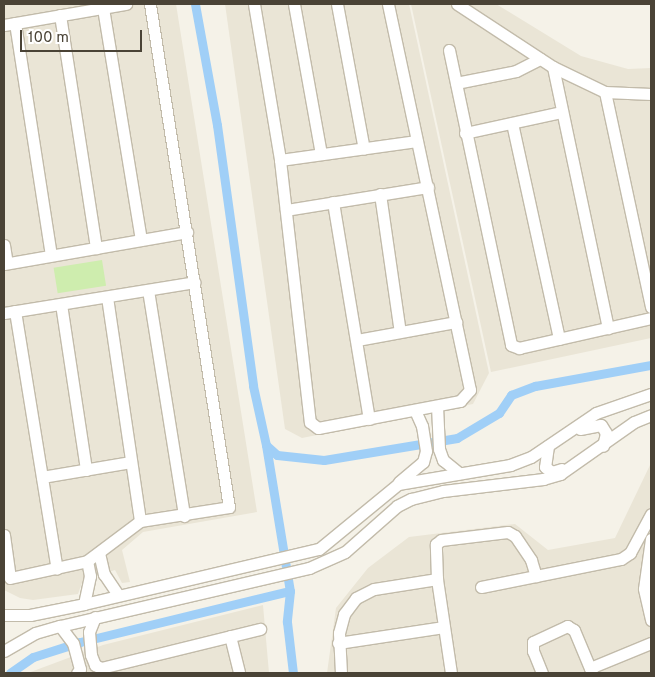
<!DOCTYPE html>
<html>
<head>
<meta charset="utf-8">
<style>
  body { margin:0 }
  #map { position:relative; width:655px; height:677px; overflow:hidden; background:#f5f2e8; font-family:Overpass,sans-serif }
  div>[style] { position:absolute }
  [style*='--x'] { left:calc(var(--x)*1px); top:calc(var(--y)*1px); width:calc(var(--w)*1px); rotate:calc(var(--a)*1deg) }
  .residential>* { inset:0; background:#eae5d6 }
  .green>* { inset:0; background:#ceedae; transform-origin:0 0 }
  .canal>* { height:9px; margin:-4.5px; padding:0 4.5px; transform-origin:4.5px; border-radius:4.5px; background:#a0cff7 }
  .roads { filter:drop-shadow(1px 0 #c2bbaa) drop-shadow(-1px 0 #c2bbaa) drop-shadow(0 1px #c2bbaa) drop-shadow(0 -1px #c2bbaa) }
  .minor>* { height:11px; margin:-5.5px; padding:0 5.5px; transform-origin:5.5px; border-radius:5.5px; background:#fff }
  span { translate:-50% -50%; white-space:nowrap; text-align:center; line-height:1.15; -webkit-text-stroke:4.5px #fff; paint-order:stroke }
  .frame { position:absolute; inset:0; border:5px solid #4a4336; pointer-events:none }
  .scale { position:absolute; left:20px; top:30px; width:122px; height:22px; box-sizing:border-box; border:2px solid #4a4336; border-top:0; padding-left:6px; font-size:15px; line-height:18px; white-space:nowrap; color:#4a4336; -webkit-text-stroke:4px #fff; paint-order:stroke }
</style>
</head>
<body>
<div id="map">
  <div class="residential">
    <div style="clip-path:polygon(4px 4px,176px 4px,257px 512px,143px 532px,122px 550px,130px 582px,122px 583px,115px 570px,83px 580px,78px 594px,33px 600px,20px 598px,4px 590px)"></div>
    <div style="clip-path:polygon(225px 4px,409px 4px,489px 373px,473px 404px,302px 438px,285px 429px)"></div>
    <div style="clip-path:polygon(411px 4px,496px 4px,581px 56px,628px 69px,651px 68px,651px 338px,491px 372px)"></div>
    <div style="clip-path:polygon(651px 463px,651px 673px,327px 673px,336px 608px,368px 568px,409px 537px,515px 524px,548px 550px,615px 538px)"></div>
    <div style="clip-path:polygon(263px 605px,269px 673px,28px 673px,103px 645px)"></div>
  </div>
  <div class="green">
    <div style="left:102px;top:260px;width:26px;height:49px;rotate:81deg"></div>
  </div>
  <div class="canal">
    <div style="--x:195;--y:4;--w:123;--a:79.7"></div>
    <div style="--x:217;--y:125;--w:263;--a:82.1"></div>
    <div style="--x:253;--y:386;--w:60;--a:77.6"></div>
    <div style="--x:266;--y:445;--w:15;--a:42"></div>
    <div style="--x:277;--y:455;--w:47;--a:6.1"></div>
    <div style="--x:324;--y:460;--w:135;--a:-9.4"></div>
    <div style="--x:457;--y:438;--w:49;--a:-30.8"></div>
    <div style="--x:499;--y:413;--w:22;--a:-56"></div>
    <div style="--x:511;--y:395;--w:26;--a:-21"></div>
    <div style="--x:535;--y:386;--w:118;--a:-10.3"></div>
    <div style="--x:266;--y:445;--w:148;--a:80.7"></div>
    <div style="--x:290;--y:591;--w:31;--a:96"></div>
    <div style="--x:287;--y:622;--w:51;--a:83.3"></div>
    <div style="--x:10;--y:673;--w:28;--a:-35"></div>
    <div style="--x:33;--y:657;--w:49;--a:-17.7"></div>
    <div style="--x:80;--y:642;--w:216;--a:-13.7"></div>
  </div>
  <div class="roads">
    <div class="minor">
      <div style="--x:254;--y:4;--w:158;--a:80.5"></div>
      <div style="--x:280;--y:160;--w:264;--a:83.5"></div>
      <div style="--x:310;--y:422;--w:10;--a:37"></div>
      <div style="--x:318;--y:428;--w:145;--a:-10.8"></div>
      <div style="--x:460;--y:401;--w:15;--a:-48"></div>
      <div style="--x:470;--y:390;--w:395;--a:-102"></div>
      <div style="--x:294;--y:4;--w:152;--a:79.8"></div>
      <div style="--x:337;--y:4;--w:147;--a:79.5"></div>
      <div style="--x:457;--y:4;--w:115;--a:33.3"></div>
      <div style="--x:553;--y:67;--w:58;--a:25.7"></div>
      <div style="--x:605;--y:92;--w:46;--a:2.5"></div>
      <div style="--x:103;--y:8;--w:235;--a:80.7"></div>
      <div style="--x:60;--y:15;--w:236;--a:81.2"></div>
      <div style="--x:15;--y:23;--w:235;--a:81.2"></div>
      <div style="--x:4;--y:25;--w:124;--a:-9.8"></div>
      <div style="--x:449;--y:50;--w:301;--a:78.1"></div>
      <div style="--x:511;--y:345;--w:9;--a:21"></div>
      <div style="--x:519;--y:348;--w:135;--a:-12.8"></div>
      <div style="--x:553;--y:67;--w:267;--a:78.1"></div>
      <div style="--x:456;--y:83;--w:61;--a:-11.3"></div>
      <div style="--x:516;--y:71;--w:27;--a:-27"></div>
      <div style="--x:605;--y:92;--w:220;--a:77.9"></div>
      <div style="--x:512;--y:123;--w:221;--a:77.7"></div>
      <div style="--x:465;--y:133;--w:98;--a:-12.3"></div>
      <div style="--x:280;--y:160;--w:138;--a:-7.9"></div>
      <div style="--x:380;--y:194;--w:139;--a:81.8"></div>
      <div style="--x:333;--y:202;--w:220;--a:80.6"></div>
      <div style="--x:286;--y:210;--w:144;--a:-9.2"></div>
      <div style="--x:4;--y:245;--w:18;--a:81"></div>
      <div style="--x:4;--y:264;--w:186;--a:-9.9"></div>
      <div style="--x:148;--y:290;--w:229;--a:80.9"></div>
      <div style="--x:107;--y:297;--w:226;--a:81.6"></div>
      <div style="--x:61;--y:304;--w:168;--a:81.4"></div>
      <div style="--x:15;--y:311;--w:261;--a:80.8"></div>
      <div style="--x:4;--y:313;--w:193;--a:-9.2"></div>
      <div style="--x:357;--y:340;--w:101;--a:-10.3"></div>
      <div style="--x:437;--y:406;--w:43;--a:87.3"></div>
      <div style="--x:439;--y:449;--w:12;--a:70"></div>
      <div style="--x:443;--y:460;--w:21;--a:39"></div>
      <div style="--x:580;--y:429;--w:21;--a:-11"></div>
      <div style="--x:601;--y:425;--w:9;--a:58"></div>
      <div style="--x:606;--y:433;--w:13;--a:103"></div>
      <div style="--x:548;--y:446;--w:21;--a:98"></div>
      <div style="--x:545;--y:467;--w:9;--a:36"></div>
      <div style="--x:552;--y:472;--w:10;--a:-17"></div>
      <div style="--x:42;--y:477;--w:90;--a:-9.6"></div>
      <div style="--x:399;--y:482;--w:31;--a:-40"></div>
      <div style="--x:423;--y:462;--w:11;--a:-75"></div>
      <div style="--x:426;--y:451;--w:25;--a:-99"></div>
      <div style="--x:422;--y:426;--w:17;--a:-114"></div>
      <div style="--x:4;--y:535;--w:43;--a:82.1"></div>
      <div style="--x:10;--y:578;--w:79;--a:-12.4"></div>
      <div style="--x:87;--y:561;--w:66;--a:-37"></div>
      <div style="--x:140;--y:521;--w:90;--a:-8.9"></div>
      <div style="--x:229;--y:507;--w:509;--a:-98.93"></div>
      <div style="--x:651;--y:539;--w:50;--a:98"></div>
      <div style="--x:644;--y:589;--w:32;--a:77"></div>
      <div style="--x:99;--y:553;--w:22;--a:77"></div>
      <div style="--x:104;--y:574;--w:25;--a:56"></div>
      <div style="--x:481;--y:587;--w:143;--a:-11.3"></div>
      <div style="--x:621;--y:559;--w:11;--a:-34"></div>
      <div style="--x:630;--y:553;--w:44;--a:-61.7"></div>
      <div style="--x:84;--y:604;--w:29;--a:-78"></div>
      <div style="--x:90;--y:576;--w:15;--a:-101"></div>
      <div style="--x:4;--y:615;--w:26;--a:0"></div>
      <div style="--x:30;--y:615;--w:55;--a:-11.5"></div>
      <div style="--x:84;--y:604;--w:241;--a:-13.2"></div>
      <div style="--x:319;--y:549;--w:102;--a:-39.4"></div>
      <div style="--x:398;--y:484;--w:114;--a:-9.6"></div>
      <div style="--x:510;--y:465;--w:22;--a:-21"></div>
      <div style="--x:531;--y:457;--w:78;--a:-34.1"></div>
      <div style="--x:596;--y:413;--w:58;--a:-19.1"></div>
      <div style="--x:95;--y:617;--w:16;--a:112"></div>
      <div style="--x:89;--y:632;--w:23;--a:85"></div>
      <div style="--x:91;--y:655;--w:11;--a:68"></div>
      <div style="--x:95;--y:665;--w:7;--a:27"></div>
      <div style="--x:101;--y:668;--w:164;--a:-13.8"></div>
      <div style="--x:60;--y:626;--w:21;--a:53"></div>
      <div style="--x:73;--y:643;--w:27;--a:75"></div>
      <div style="--x:80;--y:669;--w:5;--a:127"></div>
      <div style="--x:230;--y:636;--w:38;--a:76"></div>
      <div style="--x:338;--y:643;--w:107;--a:-8.6"></div>
      <div style="--x:4;--y:651;--w:36;--a:-30"></div>
      <div style="--x:35;--y:633;--w:26;--a:-16"></div>
      <div style="--x:60;--y:626;--w:256;--a:-13.1"></div>
      <div style="--x:309;--y:568;--w:39;--a:-24"></div>
      <div style="--x:345;--y:552;--w:69;--a:-41.5"></div>
      <div style="--x:397;--y:506;--w:16;--a:-27"></div>
      <div style="--x:411;--y:499;--w:33;--a:-14"></div>
      <div style="--x:443;--y:491;--w:101;--a:-6.8"></div>
      <div style="--x:543;--y:479;--w:18;--a:-16"></div>
      <div style="--x:560;--y:474;--w:90;--a:-35.1"></div>
      <div style="--x:634;--y:422;--w:18;--a:-22"></div>
      <div style="--x:590;--y:668;--w:66;--a:-22.3"></div>
      <div style="--x:341;--y:673;--w:40;--a:-92.9"></div>
      <div style="--x:339;--y:633;--w:20;--a:-75"></div>
      <div style="--x:344;--y:614;--w:20;--a:-53"></div>
      <div style="--x:356;--y:598;--w:20;--a:-27"></div>
      <div style="--x:374;--y:589;--w:64;--a:-9"></div>
      <div style="--x:451;--y:673;--w:95;--a:-98.5"></div>
      <div style="--x:437;--y:579;--w:35;--a:-92"></div>
      <div style="--x:436;--y:544;--w:6;--a:-39"></div>
      <div style="--x:441;--y:540;--w:67;--a:-6.8"></div>
      <div style="--x:508;--y:532;--w:8;--a:30"></div>
      <div style="--x:515;--y:536;--w:29;--a:56"></div>
      <div style="--x:531;--y:560;--w:17;--a:73"></div>
      <div style="--x:542;--y:673;--w:24;--a:-112"></div>
      <div style="--x:533;--y:651;--w:9;--a:-90"></div>
      <div style="--x:533;--y:642;--w:38;--a:-25"></div>
      <div style="--x:567;--y:626;--w:8;--a:30"></div>
      <div style="--x:574;--y:630;--w:47;--a:67.3"></div>
    </div>
  </div>
  <div class="frame"></div>
  <div class="scale">100 m</div>
</div>
</body>
</html>
